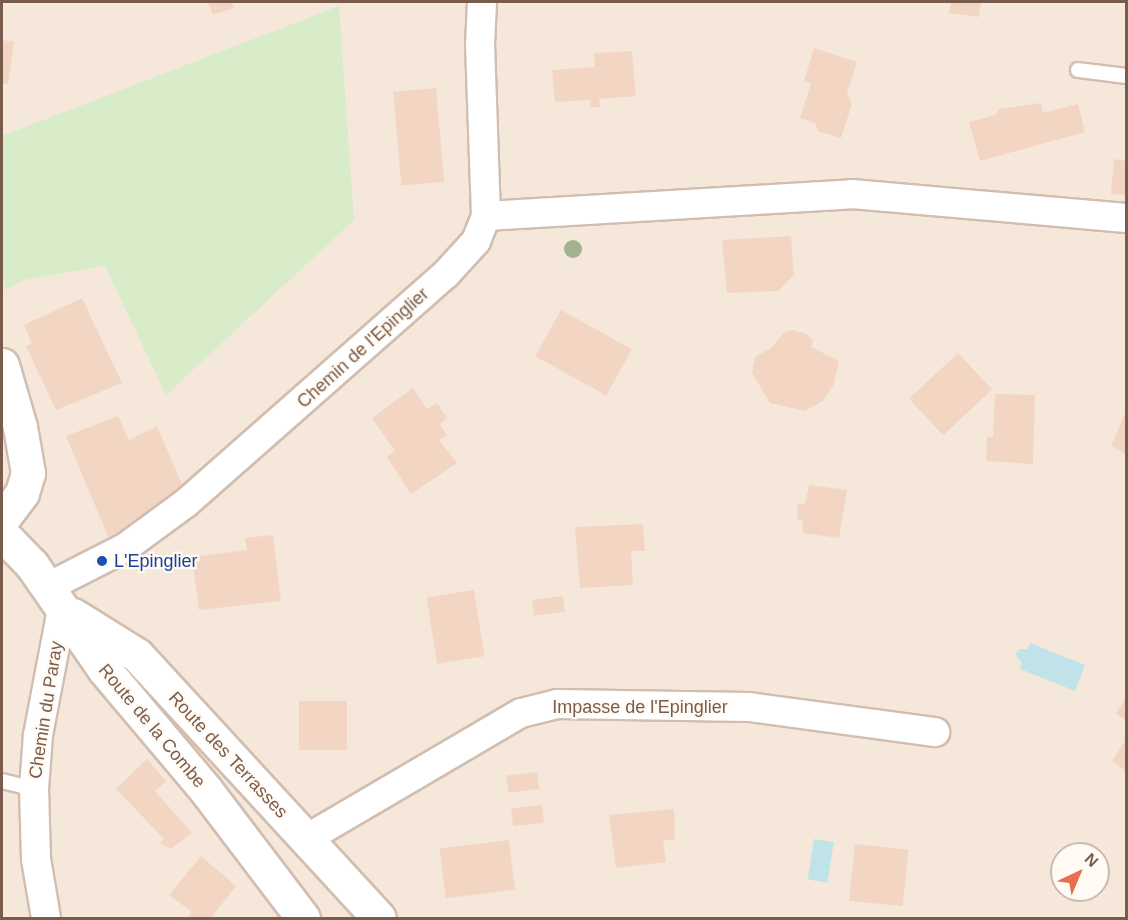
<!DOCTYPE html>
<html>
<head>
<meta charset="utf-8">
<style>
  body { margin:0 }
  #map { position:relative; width:1128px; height:920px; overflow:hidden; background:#fdf6ec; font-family:Arial,sans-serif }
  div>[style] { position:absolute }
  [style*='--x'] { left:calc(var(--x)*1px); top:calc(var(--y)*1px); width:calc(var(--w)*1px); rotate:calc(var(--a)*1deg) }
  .residential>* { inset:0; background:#f5e8da }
  .green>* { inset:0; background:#d8ecc9 }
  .water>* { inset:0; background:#bfe3e8; transform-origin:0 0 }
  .building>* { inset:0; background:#f3d5c3; transform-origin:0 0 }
  .roads { filter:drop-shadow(2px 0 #d1beb0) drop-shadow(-2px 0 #d1beb0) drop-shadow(0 2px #d1beb0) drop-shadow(0 -2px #d1beb0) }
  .lane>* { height:14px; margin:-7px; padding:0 7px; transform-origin:7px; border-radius:7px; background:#fff }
  .street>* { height:28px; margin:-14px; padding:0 14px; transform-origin:14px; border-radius:14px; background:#fff }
  .secondary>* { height:33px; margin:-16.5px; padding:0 16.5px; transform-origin:16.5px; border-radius:16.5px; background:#fff }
  .trees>* { width:18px; height:18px; margin:-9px; border-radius:50%; background:#a0b28e }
  .dots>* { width:16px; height:16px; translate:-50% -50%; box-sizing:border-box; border:3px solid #fffaf3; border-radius:50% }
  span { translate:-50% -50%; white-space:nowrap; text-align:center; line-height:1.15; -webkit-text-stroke:4.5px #fffaf3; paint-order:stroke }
  .street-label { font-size:18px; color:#7a5c4d }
  .transit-label { font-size:18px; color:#164399 }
  .left { translate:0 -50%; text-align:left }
  .frame { position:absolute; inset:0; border:3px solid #7a5c4d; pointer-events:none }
  .north { position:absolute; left:1050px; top:842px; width:60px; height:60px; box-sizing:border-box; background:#fffaf3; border:2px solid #cabbb1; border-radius:50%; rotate:44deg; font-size:16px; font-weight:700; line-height:24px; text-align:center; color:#7a5c4d }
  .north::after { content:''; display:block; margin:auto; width:21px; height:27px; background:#e76f51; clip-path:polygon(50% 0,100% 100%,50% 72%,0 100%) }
</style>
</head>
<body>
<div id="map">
  <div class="residential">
    <div style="clip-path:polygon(evenodd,2px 2px,1126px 2px,1126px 918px,2px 918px,2px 2px,1062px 854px,1098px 854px,1098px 890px,1062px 890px,1062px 854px)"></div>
  </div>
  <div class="green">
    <div style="clip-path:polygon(339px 6px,354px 220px,166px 395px,105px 266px,24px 280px,6px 290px,2px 273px,2px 136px)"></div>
  </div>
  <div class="water">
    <div style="clip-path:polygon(1030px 643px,1085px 665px,1075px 691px,1020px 669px,1022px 663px,1015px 654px,1020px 649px,1027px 649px)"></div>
    <div style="left:814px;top:839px;width:20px;height:41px;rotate:9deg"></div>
  </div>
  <div class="building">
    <div style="clip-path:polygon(208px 2px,231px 2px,234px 8px,213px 15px)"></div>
    <div style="clip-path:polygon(951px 2px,981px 2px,979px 17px,949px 13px)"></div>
    <div style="clip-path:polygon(2px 40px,14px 42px,8px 84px,2px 83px)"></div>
    <div style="clip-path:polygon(814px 48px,857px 62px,847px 94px,852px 104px,841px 138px,818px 131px,815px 123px,800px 118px,811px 83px,804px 81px)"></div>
    <div style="clip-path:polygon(632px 51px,636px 96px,599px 99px,600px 107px,590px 107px,590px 100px,555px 102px,552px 70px,595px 67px,594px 53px)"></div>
    <div style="left:436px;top:88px;width:94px;height:43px;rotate:85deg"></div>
    <div style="clip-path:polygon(1041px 103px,1043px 113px,1078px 104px,1085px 132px,980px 161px,969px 122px,996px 115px,999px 109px)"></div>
    <div style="clip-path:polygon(1114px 159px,1126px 161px,1126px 195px,1111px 194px)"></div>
    <div style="clip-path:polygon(791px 236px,794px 275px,778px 291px,727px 293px,722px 240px)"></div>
    <div style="clip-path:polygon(82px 298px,122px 383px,56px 410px,26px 346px,32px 344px,24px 325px)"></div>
    <div style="left:561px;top:310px;width:81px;height:53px;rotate:29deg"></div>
    <div style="clip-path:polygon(793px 330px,807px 334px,813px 341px,811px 347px,839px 361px,834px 384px,823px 401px,805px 411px,770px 403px,752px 373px,755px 357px,771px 348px,784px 332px)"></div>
    <div style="left:958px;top:353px;width:50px;height:67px;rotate:47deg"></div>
    <div style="clip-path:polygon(413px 388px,427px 409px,437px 403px,447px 418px,440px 424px,447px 436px,439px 440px,457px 463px,411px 494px,387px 457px,395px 451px,372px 418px)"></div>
    <div style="clip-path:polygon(995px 394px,1035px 395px,1033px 464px,986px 461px,987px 437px,993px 437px)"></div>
    <div style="clip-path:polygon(1126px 411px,1126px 454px,1111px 446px)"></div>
    <div style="clip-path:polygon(118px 416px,129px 440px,157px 426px,184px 489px,110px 541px,66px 436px)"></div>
    <div style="clip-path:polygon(809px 485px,847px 490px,839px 538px,802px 533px,803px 520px,797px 519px,798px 504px,805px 504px)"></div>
    <div style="clip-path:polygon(643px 524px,645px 551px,631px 551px,633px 585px,580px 588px,575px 527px)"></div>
    <div style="clip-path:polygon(273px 535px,281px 601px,199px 610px,192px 557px,247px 550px,245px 538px)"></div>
    <div style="left:474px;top:590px;width:67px;height:48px;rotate:81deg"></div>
    <div style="left:563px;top:596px;width:16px;height:31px;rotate:83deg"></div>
    <div style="clip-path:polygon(1126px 698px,1126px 721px,1116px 713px)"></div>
    <div style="left:299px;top:701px;width:48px;height:49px"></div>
    <div style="clip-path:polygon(1126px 740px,1126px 771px,1112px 761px)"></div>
    <div style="clip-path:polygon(147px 759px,166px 781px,155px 791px,192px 833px,171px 849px,160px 843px,164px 839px,116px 789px)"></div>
    <div style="left:537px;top:772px;width:17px;height:31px;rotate:83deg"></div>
    <div style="left:542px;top:805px;width:18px;height:31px;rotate:84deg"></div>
    <div style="clip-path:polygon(674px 809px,675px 839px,663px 841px,666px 862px,616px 868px,609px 815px)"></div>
    <div style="left:509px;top:840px;width:50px;height:70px;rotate:83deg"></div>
    <div style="left:855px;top:844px;width:54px;height:57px;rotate:6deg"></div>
    <div style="clip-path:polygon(201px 856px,236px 886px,211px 918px,187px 918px,192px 912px,169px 895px)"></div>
  </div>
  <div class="roads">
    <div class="lane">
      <div style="--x:1078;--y:70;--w:48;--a:7.1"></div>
      <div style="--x:2;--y:781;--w:33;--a:14"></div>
    </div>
    <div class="street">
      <div style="--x:486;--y:216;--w:367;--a:-3.4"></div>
      <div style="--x:852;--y:194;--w:275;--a:5"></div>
      <div style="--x:48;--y:587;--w:88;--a:-27.1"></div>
      <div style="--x:126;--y:547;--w:74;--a:-36.3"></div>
      <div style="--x:186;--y:503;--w:346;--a:-41.4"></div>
      <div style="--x:446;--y:274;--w:45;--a:-47.7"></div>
      <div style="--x:476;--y:241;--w:27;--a:-68"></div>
      <div style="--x:486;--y:216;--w:171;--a:-92"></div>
      <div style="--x:480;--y:45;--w:43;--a:-87.3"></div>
      <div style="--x:306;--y:839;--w:249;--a:-30.4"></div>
      <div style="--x:521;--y:713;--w:37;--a:-14"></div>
      <div style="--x:557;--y:704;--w:192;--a:0.9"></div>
      <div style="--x:749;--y:707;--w:188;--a:7.7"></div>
      <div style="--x:46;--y:918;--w:60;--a:-99.6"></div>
      <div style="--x:36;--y:859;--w:70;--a:-91.6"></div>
      <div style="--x:34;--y:789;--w:54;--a:-85.8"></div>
      <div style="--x:38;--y:735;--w:128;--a:-79.2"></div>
    </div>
    <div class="secondary">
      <div style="--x:2;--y:365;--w:65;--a:73.8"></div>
      <div style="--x:20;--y:427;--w:47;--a:80.1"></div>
      <div style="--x:28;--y:473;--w:21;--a:107"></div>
      <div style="--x:22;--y:493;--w:34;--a:127"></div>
      <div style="--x:2;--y:534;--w:43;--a:45.9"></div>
      <div style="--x:32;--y:565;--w:126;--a:55.3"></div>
      <div style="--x:104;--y:669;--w:157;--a:49.9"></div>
      <div style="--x:205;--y:789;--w:162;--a:52.8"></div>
      <div style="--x:73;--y:615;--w:75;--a:32"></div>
      <div style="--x:137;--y:655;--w:357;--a:47.4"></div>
    </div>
  </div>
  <div class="trees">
    <div style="left:573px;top:249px"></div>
  </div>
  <div class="dots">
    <div style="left:102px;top:561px;background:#1a4fb4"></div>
  </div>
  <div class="street-label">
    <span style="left:363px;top:348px;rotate:-42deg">Chemin de l'Epinglier</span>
    <span style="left:640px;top:707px">Impasse de l'Epinglier</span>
    <span style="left:46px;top:710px;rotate:-81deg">Chemin du Paray</span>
    <span style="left:152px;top:726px;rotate:50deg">Route de la Combe</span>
    <span style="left:228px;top:755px;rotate:47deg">Route des Terrasses</span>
  </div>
  <div class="transit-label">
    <span class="left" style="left:114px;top:561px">L'Epinglier</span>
  </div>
  <div class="frame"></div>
  <div class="north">N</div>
</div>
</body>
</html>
